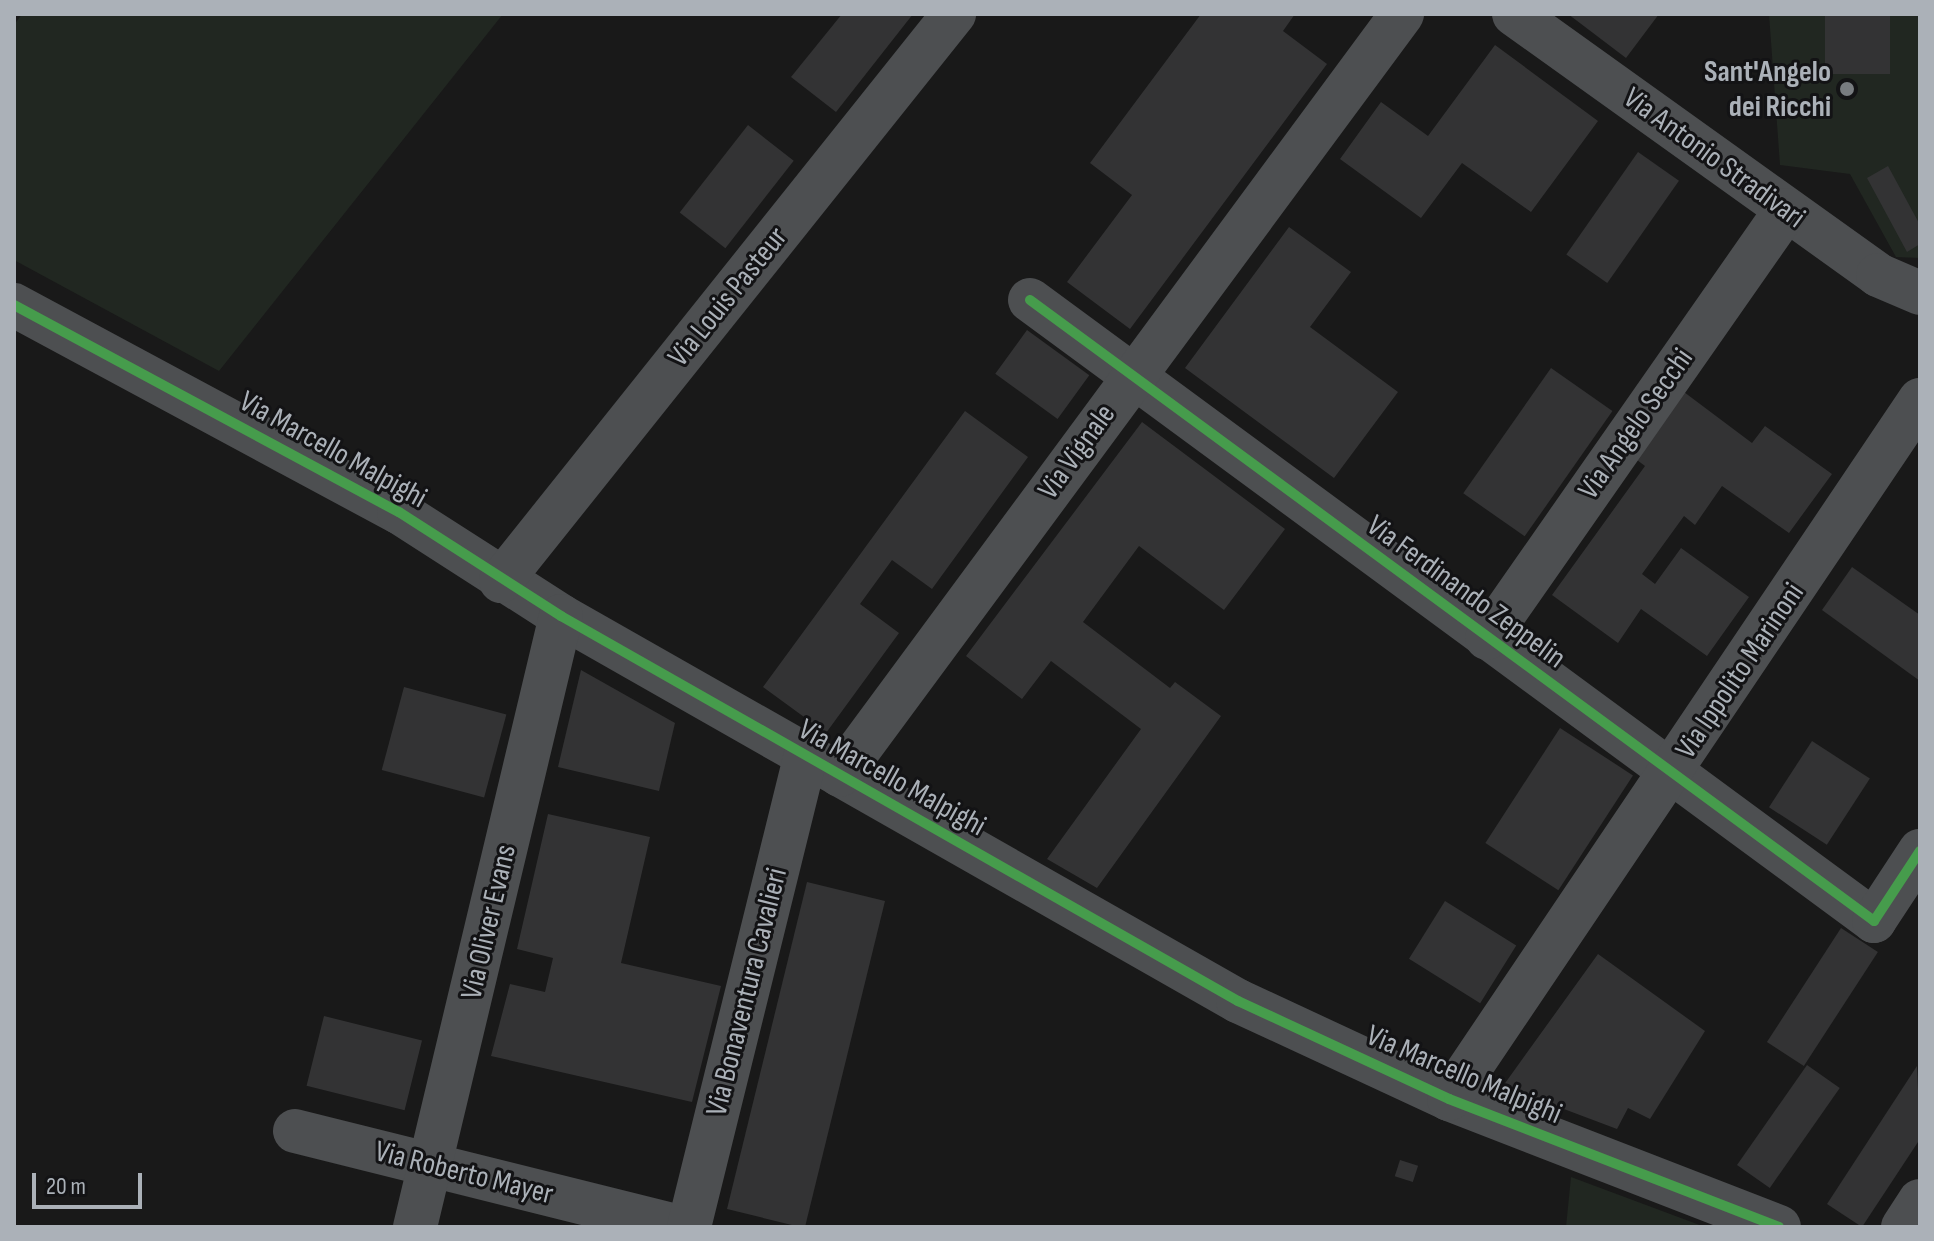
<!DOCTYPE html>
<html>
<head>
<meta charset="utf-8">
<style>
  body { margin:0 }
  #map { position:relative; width:1934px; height:1241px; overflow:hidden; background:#191919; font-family:"Sofia Sans Condensed",sans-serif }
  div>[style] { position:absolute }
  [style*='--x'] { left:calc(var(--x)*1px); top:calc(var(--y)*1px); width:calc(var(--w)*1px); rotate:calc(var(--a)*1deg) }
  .green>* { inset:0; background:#212721 }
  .building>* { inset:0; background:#333334; transform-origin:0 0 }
  .minor>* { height:44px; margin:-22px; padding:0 22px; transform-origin:22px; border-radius:22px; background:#4d4f51 }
  .cycleway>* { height:10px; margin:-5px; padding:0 5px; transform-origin:5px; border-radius:5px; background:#469c4c }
  .dots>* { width:22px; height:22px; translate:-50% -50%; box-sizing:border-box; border:4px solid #131315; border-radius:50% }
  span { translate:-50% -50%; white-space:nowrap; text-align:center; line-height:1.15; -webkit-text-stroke:6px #131315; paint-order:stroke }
  .poi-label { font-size:30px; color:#abb1b8; font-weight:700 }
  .right { translate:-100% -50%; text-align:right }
  .street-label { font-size:30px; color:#abb1b8 }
  .frame { position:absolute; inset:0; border:16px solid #abb1b8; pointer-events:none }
  .scale { position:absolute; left:32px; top:1173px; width:110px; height:36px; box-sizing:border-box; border:4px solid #abb1b8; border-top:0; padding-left:10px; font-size:24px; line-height:28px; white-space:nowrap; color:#abb1b8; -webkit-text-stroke:6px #131315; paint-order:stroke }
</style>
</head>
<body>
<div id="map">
  <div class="green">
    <div style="clip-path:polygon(22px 14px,503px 14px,219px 371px,14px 260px,14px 25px)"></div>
    <div style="clip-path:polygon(1769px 14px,1920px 14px,1920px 258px,1896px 257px,1850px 174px,1780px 165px)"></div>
    <div style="clip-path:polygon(1571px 1177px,1705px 1227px,1566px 1227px)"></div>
  </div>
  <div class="building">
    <div style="clip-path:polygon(842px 14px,913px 14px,836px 112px,791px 77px)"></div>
    <div style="clip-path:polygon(1201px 14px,1295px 14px,1283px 31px,1327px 64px,1130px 329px,1067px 282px,1132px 195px,1090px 163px)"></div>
    <div style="clip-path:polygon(1568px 14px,1659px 14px,1626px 58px)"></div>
    <div style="left:1825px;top:14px;width:65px;height:60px"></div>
    <div style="clip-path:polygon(1495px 45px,1598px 121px,1531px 212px,1462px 163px,1421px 218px,1340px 159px,1381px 102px,1428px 136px)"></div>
    <div style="left:748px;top:125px;width:58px;height:111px;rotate:38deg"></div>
    <div style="left:1638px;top:152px;width:50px;height:125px;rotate:35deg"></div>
    <div style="clip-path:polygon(1888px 166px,1920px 225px,1920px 244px,1907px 252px,1867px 178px)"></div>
    <div style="clip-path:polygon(1289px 227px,1351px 272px,1310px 327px,1398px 392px,1334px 478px,1185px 368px)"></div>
    <div style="left:1027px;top:330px;width:77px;height:54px;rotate:36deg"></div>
    <div style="left:1551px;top:368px;width:75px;height:153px;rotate:35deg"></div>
    <div style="clip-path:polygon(1684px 392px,1752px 443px,1765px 426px,1832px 474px,1789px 533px,1722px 486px,1695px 525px,1684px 516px,1642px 574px,1655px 584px,1681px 548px,1749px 597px,1707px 656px,1641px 609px,1618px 643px,1552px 595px,1645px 466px,1637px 460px)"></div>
    <div style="clip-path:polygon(965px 411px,1028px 457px,932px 589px,892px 560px,860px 604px,899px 633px,826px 733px,763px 687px)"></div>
    <div style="clip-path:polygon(1142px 422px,1285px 529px,1224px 610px,1139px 546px,1083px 622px,1170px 688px,1175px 682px,1221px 716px,1097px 888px,1047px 859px,1141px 729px,1051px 661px,1022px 699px,966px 656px)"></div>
    <div style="clip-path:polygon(1852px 567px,1920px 615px,1920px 681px,1822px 610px)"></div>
    <div style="clip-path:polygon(581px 670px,675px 723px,659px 791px,558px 767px)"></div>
    <div style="left:404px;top:687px;width:106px;height:86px;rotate:15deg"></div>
    <div style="left:1560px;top:728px;width:87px;height:137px;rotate:33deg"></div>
    <div style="left:1812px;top:741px;width:69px;height:79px;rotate:33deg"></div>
    <div style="clip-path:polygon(548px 814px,650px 837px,621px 963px,721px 986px,692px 1102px,491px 1056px,510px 984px,545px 992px,553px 958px,517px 949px)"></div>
    <div style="clip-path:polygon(807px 882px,885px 901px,805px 1227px,800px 1227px,727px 1209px)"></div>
    <div style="left:1445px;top:901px;width:84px;height:68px;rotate:32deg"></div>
    <div style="left:1841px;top:928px;width:44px;height:136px;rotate:33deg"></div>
    <div style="clip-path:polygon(1598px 954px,1705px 1031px,1650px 1119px,1628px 1108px,1617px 1129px,1503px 1086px)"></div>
    <div style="left:324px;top:1016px;width:101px;height:72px;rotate:14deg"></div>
    <div style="left:1807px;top:1065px;width:40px;height:122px;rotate:35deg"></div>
    <div style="clip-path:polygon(1917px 1066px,1920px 1139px,1862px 1227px,1827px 1204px)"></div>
    <div style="left:1400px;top:1160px;width:19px;height:17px;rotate:18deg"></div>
  </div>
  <div class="minor">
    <div style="--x:1514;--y:14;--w:448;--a:35.6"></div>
    <div style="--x:1878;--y:275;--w:46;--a:23.2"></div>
    <div style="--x:1030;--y:300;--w:1048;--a:36.34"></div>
    <div style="--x:1874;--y:921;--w:84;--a:-56.7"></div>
    <div style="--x:14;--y:305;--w:437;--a:28.3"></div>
    <div style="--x:399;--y:512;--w:193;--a:32.7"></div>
    <div style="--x:561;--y:616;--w:779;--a:29.63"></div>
    <div style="--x:1238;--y:1001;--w:233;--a:24.9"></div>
    <div style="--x:1449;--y:1099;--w:354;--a:21.2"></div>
    <div style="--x:501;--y:581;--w:726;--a:-51.38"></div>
    <div style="--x:1487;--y:638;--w:522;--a:-55.06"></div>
    <div style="--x:840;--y:775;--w:946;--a:-53.55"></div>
    <div style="--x:1449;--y:1099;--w:843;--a:-56.03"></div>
    <div style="--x:295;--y:1131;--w:397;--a:14"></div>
    <div style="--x:415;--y:1227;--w:628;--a:-76.56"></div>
    <div style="--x:689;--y:1227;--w:483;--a:-76.1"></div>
    <div style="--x:1903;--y:1227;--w:31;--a:-57"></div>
  </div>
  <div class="cycleway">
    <div style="--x:1030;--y:300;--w:1048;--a:36.34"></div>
    <div style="--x:1874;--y:921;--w:84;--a:-56.7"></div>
    <div style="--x:14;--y:305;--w:437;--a:28.3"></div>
    <div style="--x:399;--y:512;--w:193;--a:32.7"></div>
    <div style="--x:561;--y:616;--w:779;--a:29.63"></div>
    <div style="--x:1238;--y:1001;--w:233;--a:24.9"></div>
    <div style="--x:1449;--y:1099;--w:354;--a:21.2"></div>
  </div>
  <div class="dots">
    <div style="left:1847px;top:89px;background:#787c80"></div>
  </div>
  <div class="poi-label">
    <span class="right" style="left:1831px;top:89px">Sant'Angelo<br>dei Ricchi</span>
  </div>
  <div class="street-label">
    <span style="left:1714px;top:158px;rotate:36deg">Via Antonio Stradivari</span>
    <span style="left:728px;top:297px;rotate:-51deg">Via Louis Pasteur</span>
    <span style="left:1636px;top:424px;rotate:-55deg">Via Angelo Secchi</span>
    <span style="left:333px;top:450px;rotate:29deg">Via Marcello Malpighi</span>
    <span style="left:1077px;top:452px;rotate:-54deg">Via Vignale</span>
    <span style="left:1466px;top:592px;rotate:36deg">Via Ferdinando Zeppelin</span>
    <span style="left:1740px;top:671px;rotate:-56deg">Via Ippolito Marinoni</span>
    <span style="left:892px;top:778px;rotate:29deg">Via Marcello Malpighi</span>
    <span style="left:489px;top:922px;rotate:-77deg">Via Oliver Evans</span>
    <span style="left:747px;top:992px;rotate:-76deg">Via Bonaventura Cavalieri</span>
    <span style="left:1464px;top:1075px;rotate:23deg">Via Marcello Malpighi</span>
    <span style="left:464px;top:1173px;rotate:14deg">Via Roberto Mayer</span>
  </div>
  <div class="frame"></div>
  <div class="scale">20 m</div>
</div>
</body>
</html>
